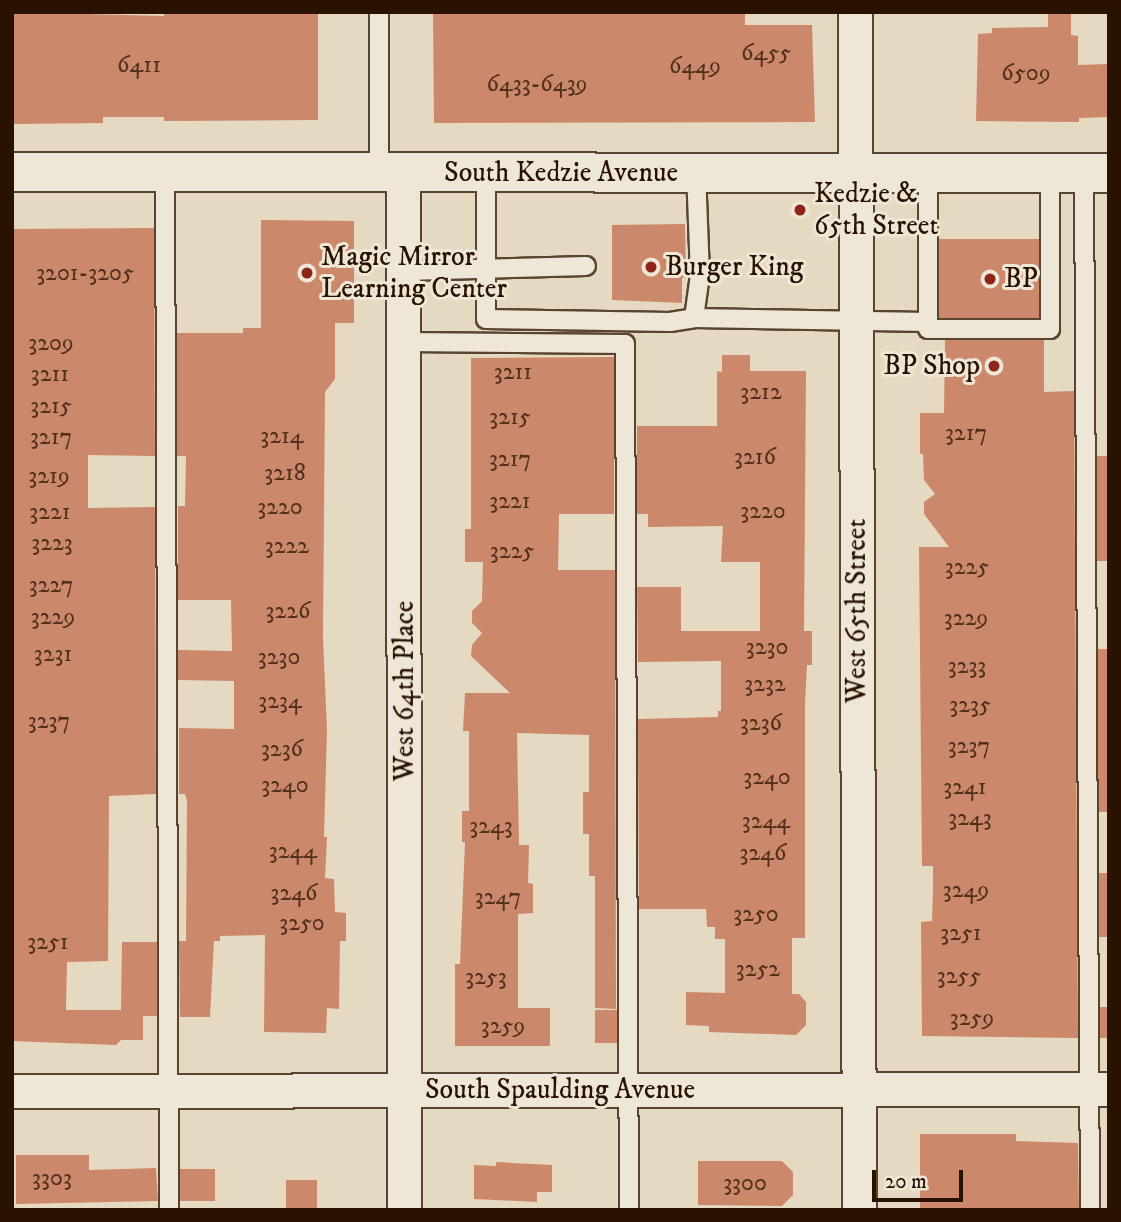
<!DOCTYPE html>
<html>
<head>
<meta charset="utf-8">
<style>
  body { margin:0 }
  #map { position:relative; width:1121px; height:1222px; overflow:hidden; background:#e5d9c1; font-family:"IM FELL DW Pica",serif }
  div>[style] { position:absolute }
  [style*='--x'] { left:calc(var(--x)*1px); top:calc(var(--y)*1px); width:calc(var(--w)*1px); rotate:calc(var(--a)*1deg) }
  .building>* { inset:0; background:#cc886b; transform-origin:0 0 }
  .roads { filter:drop-shadow(2px 0 #594430) drop-shadow(-2px 0 #594430) drop-shadow(0 2px #594430) drop-shadow(0 -2px #594430) }
  .lane>* { height:18px; margin:-9px; padding:0 9px; transform-origin:9px; border-radius:9px; background:#eee6d7 }
  .street>* { height:33px; margin:-16.5px; padding:0 16.5px; transform-origin:16.5px; border-radius:16.5px; background:#eee6d7 }
  .secondary>* { height:38px; margin:-19px; padding:0 19px; transform-origin:19px; border-radius:19px; background:#eee6d7 }
  .dots>* { width:19px; height:19px; translate:-50% -50%; box-sizing:border-box; border:4px solid #eee6d7; border-radius:50% }
  span { translate:-50% -50%; white-space:nowrap; text-align:center; line-height:1.15; -webkit-text-stroke:6px #eee6d7; paint-order:stroke }
  .number-label { font-size:24px; color:#52301b }
  .number-label span { -webkit-text-stroke-width:0 }
  .street-label { font-size:28px; color:#2a1200 }
  .poi-label { font-size:28px; color:#2a1200 }
  .left { translate:0 -50%; text-align:left }
  .right { translate:-100% -50%; text-align:right }
  .frame { position:absolute; inset:0; border:14px solid #2a1200; pointer-events:none }
  .scale { position:absolute; left:872px; top:1170px; width:91px; height:32px; box-sizing:border-box; border:4px solid #2a1200; border-top:0; padding-left:9px; font-size:21px; line-height:24px; white-space:nowrap; color:#2a1200; -webkit-text-stroke:5px #eee6d7; paint-order:stroke }
</style>
</head>
<body>
<div id="map">
  <div class="building">
    <div style="clip-path:polygon(12px 12px,164px 16px,164px 12px,318px 12px,318px 120px,164px 121px,164px 117px,103px 117px,103px 123px,12px 124px)"></div>
    <div style="clip-path:polygon(433px 12px,745px 12px,745px 25px,812px 25px,815px 122px,434px 123px)"></div>
    <div style="clip-path:polygon(1048px 12px,1071px 12px,1071px 35px,1078px 36px,1078px 65px,1109px 64px,1109px 117px,1079px 118px,1079px 122px,976px 121px,978px 34px,992px 33px,992px 28px,1048px 27px)"></div>
    <div style="clip-path:polygon(261px 220px,354px 221px,354px 323px,335px 323px,335px 379px,325px 392px,323px 638px,327px 729px,324px 837px,327px 837px,325px 878px,334px 879px,335px 912px,346px 913px,346px 941px,340px 941px,339px 1009px,327px 1008px,326px 1033px,264px 1032px,265px 935px,220px 936px,220px 941px,214px 941px,210px 1017px,180px 1017px,179px 941px,186px 941px,187px 801px,185px 794px,179px 794px,179px 728px,234px 729px,234px 681px,178px 680px,178px 650px,232px 651px,231px 600px,178px 600px,178px 506px,185px 506px,186px 456px,177px 456px,177px 333px,243px 333px,243px 328px,261px 328px)"></div>
    <div style="clip-path:polygon(685px 224px,686px 277px,682px 278px,682px 303px,612px 300px,612px 225px)"></div>
    <div style="clip-path:polygon(154px 228px,155px 456px,88px 455px,88px 508px,155px 507px,156px 794px,109px 796px,108px 961px,67px 962px,66px 1010px,121px 1010px,122px 942px,157px 942px,157px 1016px,143px 1016px,143px 1040px,121px 1040px,116px 1045px,12px 1041px,12px 229px)"></div>
    <div style="left:1039px;top:239px;width:79px;height:100px;rotate:90deg"></div>
    <div style="clip-path:polygon(945px 340px,1044px 340px,1044px 392px,1074px 391px,1078px 1038px,922px 1036px,921px 922px,932px 921px,933px 891px,933px 866px,922px 866px,919px 547px,949px 547px,924px 514px,924px 502px,935px 494px,924px 480px,923px 454px,920px 454px,920px 413px,944px 413px)"></div>
    <div style="clip-path:polygon(722px 355px,750px 355px,750px 371px,806px 371px,804px 631px,812px 631px,812px 665px,807px 665px,805px 703px,805px 938px,792px 938px,792px 994px,799px 994px,806px 1002px,806px 1025px,796px 1035px,709px 1032px,709px 1026px,686px 1025px,686px 992px,725px 993px,725px 939px,715px 939px,715px 927px,707px 927px,706px 909px,639px 909px,638px 719px,718px 717px,718px 711px,721px 711px,721px 661px,638px 662px,637px 587px,681px 587px,681px 631px,760px 631px,760px 562px,721px 562px,723px 526px,648px 527px,648px 514px,637px 514px,637px 426px,717px 426px,717px 371px,722px 372px)"></div>
    <div style="clip-path:polygon(614px 357px,614px 514px,559px 514px,558px 570px,615px 570px,616px 1009px,595px 1008px,595px 876px,589px 876px,589px 834px,583px 834px,583px 792px,589px 792px,589px 735px,517px 733px,519px 845px,529px 845px,528px 883px,533px 884px,533px 913px,518px 914px,518px 1008px,550px 1008px,550px 1046px,455px 1046px,455px 964px,460px 964px,465px 842px,462px 842px,462px 811px,469px 811px,469px 731px,463px 731px,465px 693px,510px 693px,471px 656px,472px 645px,482px 633px,472px 623px,472px 611px,482px 601px,483px 562px,465px 562px,465px 529px,471px 529px,471px 358px)"></div>
    <div style="left:1097px;top:456px;width:12px;height:105px"></div>
    <div style="left:1098px;top:649px;width:11px;height:163px"></div>
    <div style="left:1099px;top:873px;width:10px;height:64px"></div>
    <div style="left:1100px;top:1007px;width:9px;height:31px"></div>
    <div style="left:595px;top:1010px;width:22px;height:33px"></div>
    <div style="clip-path:polygon(920px 1134px,1016px 1134px,1016px 1141px,1078px 1143px,1079px 1210px,920px 1210px)"></div>
    <div style="clip-path:polygon(16px 1155px,89px 1155px,89px 1170px,156px 1168px,158px 1201px,16px 1204px)"></div>
    <div style="clip-path:polygon(698px 1161px,782px 1161px,793px 1172px,793px 1195px,782px 1206px,698px 1205px)"></div>
    <div style="clip-path:polygon(496px 1162px,552px 1165px,552px 1192px,537px 1192px,537px 1202px,474px 1199px,474px 1165px,496px 1166px)"></div>
    <div style="left:180px;top:1169px;width:35px;height:32px"></div>
    <div style="left:286px;top:1180px;width:31px;height:30px"></div>
  </div>
  <div class="roads">
    <div class="lane">
      <div style="--x:379;--y:12;--w:161;--a:90"></div>
      <div style="--x:165;--y:172;--w:1038;--a:89.78"></div>
      <div style="--x:486;--y:173;--w:146;--a:90"></div>
      <div style="--x:486;--y:319;--w:184;--a:0.9"></div>
      <div style="--x:670;--y:322;--w:24;--a:-9"></div>
      <div style="--x:694;--y:318;--w:43;--a:-82.1"></div>
      <div style="--x:700;--y:275;--w:102;--a:-92.2"></div>
      <div style="--x:928;--y:173;--w:156;--a:90"></div>
      <div style="--x:928;--y:329;--w:122;--a:0"></div>
      <div style="--x:1050;--y:329;--w:155;--a:-90"></div>
      <div style="--x:1084;--y:173;--w:1037;--a:89.67"></div>
      <div style="--x:404;--y:271;--w:182;--a:-1.6"></div>
      <div style="--x:694;--y:318;--w:234;--a:1"></div>
      <div style="--x:405;--y:342;--w:220;--a:0.5"></div>
      <div style="--x:625;--y:344;--w:866;--a:89.74"></div>
    </div>
    <div class="street">
      <div style="--x:855;--y:12;--w:1198;--a:89.81"></div>
      <div style="--x:403;--y:173;--w:1037;--a:89.94"></div>
      <div style="--x:12;--y:1091;--w:1097;--a:-0.1"></div>
    </div>
    <div class="secondary">
      <div style="--x:12;--y:172;--w:1097;--a:0.05"></div>
    </div>
  </div>
  <div class="dots">
    <div style="left:800px;top:210px;background:#8f2418"></div>
    <div style="left:651px;top:267px;background:#8f2418"></div>
    <div style="left:307px;top:273px;background:#8f2418"></div>
    <div style="left:990px;top:279px;background:#8f2418"></div>
    <div style="left:994px;top:366px;background:#8f2418"></div>
  </div>
  <div class="number-label">
    <span style="left:766px;top:54px">6455</span>
    <span style="left:139px;top:66px">6411</span>
    <span style="left:695px;top:67px">6449</span>
    <span style="left:1026px;top:74px">6509</span>
    <span style="left:537px;top:85px">6433-6439</span>
    <span style="left:85px;top:274px">3201-3205</span>
    <span style="left:51px;top:344px">3209</span>
    <span style="left:513px;top:373px">3211</span>
    <span style="left:50px;top:375px">3211</span>
    <span style="left:761px;top:393px">3212</span>
    <span style="left:51px;top:407px">3215</span>
    <span style="left:510px;top:418px">3215</span>
    <span style="left:966px;top:434px">3217</span>
    <span style="left:282px;top:437px">3214</span>
    <span style="left:51px;top:438px">3217</span>
    <span style="left:755px;top:458px">3216</span>
    <span style="left:510px;top:460px">3217</span>
    <span style="left:285px;top:474px">3218</span>
    <span style="left:49px;top:477px">3219</span>
    <span style="left:510px;top:502px">3221</span>
    <span style="left:280px;top:508px">3220</span>
    <span style="left:763px;top:512px">3220</span>
    <span style="left:50px;top:513px">3221</span>
    <span style="left:52px;top:544px">3223</span>
    <span style="left:287px;top:547px">3222</span>
    <span style="left:512px;top:552px">3225</span>
    <span style="left:967px;top:568px">3225</span>
    <span style="left:51px;top:586px">3227</span>
    <span style="left:288px;top:612px">3226</span>
    <span style="left:53px;top:618px">3229</span>
    <span style="left:966px;top:619px">3229</span>
    <span style="left:767px;top:648px">3230</span>
    <span style="left:53px;top:655px">3231</span>
    <span style="left:279px;top:658px">3230</span>
    <span style="left:967px;top:667px">3233</span>
    <span style="left:765px;top:685px">3232</span>
    <span style="left:280px;top:702px">3234</span>
    <span style="left:970px;top:706px">3235</span>
    <span style="left:49px;top:722px">3237</span>
    <span style="left:761px;top:724px">3236</span>
    <span style="left:969px;top:747px">3237</span>
    <span style="left:282px;top:750px">3236</span>
    <span style="left:767px;top:778px">3240</span>
    <span style="left:285px;top:786px">3240</span>
    <span style="left:965px;top:788px">3241</span>
    <span style="left:970px;top:819px">3243</span>
    <span style="left:766px;top:822px">3244</span>
    <span style="left:491px;top:827px">3243</span>
    <span style="left:293px;top:852px">3244</span>
    <span style="left:763px;top:854px">3246</span>
    <span style="left:966px;top:891px">3249</span>
    <span style="left:294px;top:894px">3246</span>
    <span style="left:498px;top:898px">3247</span>
    <span style="left:756px;top:915px">3250</span>
    <span style="left:302px;top:924px">3250</span>
    <span style="left:961px;top:934px">3251</span>
    <span style="left:48px;top:943px">3251</span>
    <span style="left:758px;top:970px">3252</span>
    <span style="left:959px;top:977px">3255</span>
    <span style="left:486px;top:978px">3253</span>
    <span style="left:972px;top:1019px">3259</span>
    <span style="left:503px;top:1027px">3259</span>
    <span style="left:52px;top:1179px">3303</span>
    <span style="left:745px;top:1184px">3300</span>
  </div>
  <div class="street-label">
    <span style="left:561px;top:173px">South Kedzie Avenue</span>
    <span style="left:857px;top:611px;rotate:-90deg">West 65th Street</span>
    <span style="left:405px;top:691px;rotate:-90deg">West 64th Place</span>
    <span style="left:560px;top:1090px">South Spaulding Avenue</span>
  </div>
  <div class="poi-label">
    <span class="left" style="left:814px;top:210px">Kedzie &amp;<br>65th Street</span>
    <span class="left" style="left:321px;top:273px">Magic Mirror<br>Learning Center</span>
    <span class="left" style="left:665px;top:267px">Burger King</span>
    <span class="left" style="left:1004px;top:279px">BP</span>
    <span class="right" style="left:980px;top:366px">BP Shop</span>
  </div>
  <div class="frame"></div>
  <div class="scale">20 m</div>
</div>
</body>
</html>
